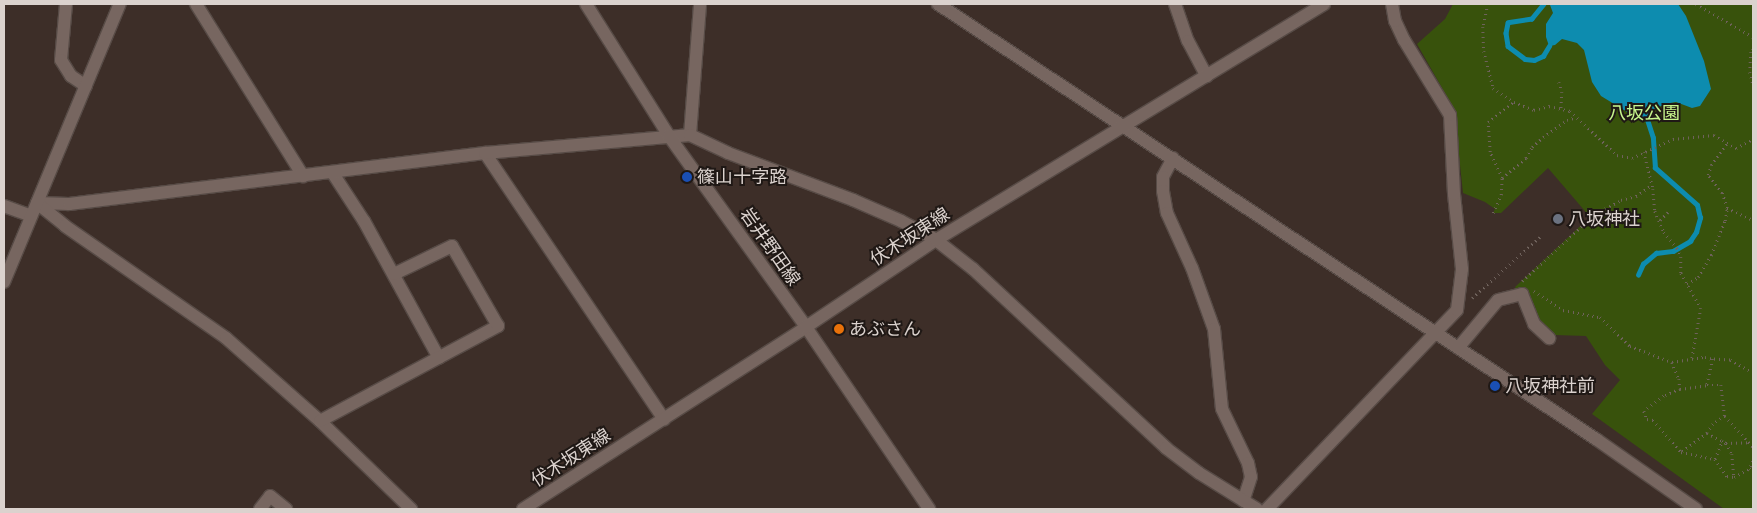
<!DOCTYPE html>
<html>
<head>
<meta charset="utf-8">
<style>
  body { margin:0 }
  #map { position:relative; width:1757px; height:513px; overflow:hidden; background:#3d2e28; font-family:"Fira Sans Condensed","Noto Sans JP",sans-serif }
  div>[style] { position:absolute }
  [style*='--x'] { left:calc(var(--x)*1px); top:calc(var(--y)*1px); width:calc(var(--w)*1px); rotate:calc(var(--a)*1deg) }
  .green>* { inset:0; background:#38520c }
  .water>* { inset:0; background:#0d8caf }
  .stream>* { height:4.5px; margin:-2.25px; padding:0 2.25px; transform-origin:2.25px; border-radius:2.25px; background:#0d8caf }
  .path>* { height:2.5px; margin-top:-1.25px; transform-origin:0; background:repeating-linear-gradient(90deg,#6f625c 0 1px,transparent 0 5px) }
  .roads { filter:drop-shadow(1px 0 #574b46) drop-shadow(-1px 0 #574b46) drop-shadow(0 1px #574b46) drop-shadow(0 -1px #574b46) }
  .street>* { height:12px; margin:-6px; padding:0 6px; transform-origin:6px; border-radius:6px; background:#776660 }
  .secondary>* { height:12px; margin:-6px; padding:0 6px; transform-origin:6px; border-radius:6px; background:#776660 }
  .dots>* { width:14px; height:14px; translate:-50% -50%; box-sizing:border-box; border:2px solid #1f1815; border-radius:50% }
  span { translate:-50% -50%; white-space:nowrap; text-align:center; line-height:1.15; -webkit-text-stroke:4px #1f1815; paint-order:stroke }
  .park-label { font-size:18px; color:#c7f58d }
  .poi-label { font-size:18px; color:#dbd2ce }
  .left { translate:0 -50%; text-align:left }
  .street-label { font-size:18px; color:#dbd2ce }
  .frame { position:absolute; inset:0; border:5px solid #dbd2ce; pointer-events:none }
</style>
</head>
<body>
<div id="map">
  <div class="green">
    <div style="clip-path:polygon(1453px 4px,1753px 4px,1753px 509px,1724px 509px,1592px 414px,1620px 380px,1605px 365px,1586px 336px,1554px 335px,1538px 324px,1515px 287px,1590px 217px,1548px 168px,1501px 213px,1493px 213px,1495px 209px,1485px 202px,1463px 193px,1454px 109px,1417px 44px,1445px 19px)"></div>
  </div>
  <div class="water">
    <div style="clip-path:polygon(1545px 4px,1678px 4px,1686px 16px,1704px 61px,1711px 89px,1700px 106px,1692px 108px,1676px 102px,1670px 103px,1655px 108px,1650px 118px,1644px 120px,1637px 118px,1601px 96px,1592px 82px,1584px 50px,1577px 43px,1562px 39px,1555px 45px,1549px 46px,1546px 37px,1546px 24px,1553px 13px,1550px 5px)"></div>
  </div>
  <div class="stream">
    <div style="--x:1544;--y:4;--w:19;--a:129"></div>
    <div style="--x:1532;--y:19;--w:24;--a:171"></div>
    <div style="--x:1508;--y:23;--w:10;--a:101"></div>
    <div style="--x:1506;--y:33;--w:13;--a:81"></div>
    <div style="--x:1508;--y:46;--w:21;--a:37"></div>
    <div style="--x:1525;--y:59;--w:9;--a:6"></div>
    <div style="--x:1534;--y:60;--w:10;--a:-24"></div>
    <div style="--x:1543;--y:56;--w:12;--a:-59"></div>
    <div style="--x:1638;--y:275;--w:12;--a:-66"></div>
    <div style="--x:1643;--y:264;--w:17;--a:-40"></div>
    <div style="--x:1656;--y:253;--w:17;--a:-7"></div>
    <div style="--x:1673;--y:251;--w:20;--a:-30"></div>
    <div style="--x:1690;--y:241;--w:11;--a:-56"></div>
    <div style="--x:1696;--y:232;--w:15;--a:-74"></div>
    <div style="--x:1700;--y:218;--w:13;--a:-103"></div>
    <div style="--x:1697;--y:205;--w:56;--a:-138.6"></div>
    <div style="--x:1655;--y:168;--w:30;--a:-94"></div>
    <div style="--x:1653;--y:138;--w:20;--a:-108"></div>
  </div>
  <div class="path">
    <div style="--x:1488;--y:4;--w:24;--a:102"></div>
    <div style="--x:1483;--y:27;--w:24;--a:88"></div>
    <div style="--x:1484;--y:51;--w:38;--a:76"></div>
    <div style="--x:1493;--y:88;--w:25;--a:34"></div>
    <div style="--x:1514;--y:102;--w:22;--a:22"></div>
    <div style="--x:1534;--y:110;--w:16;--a:-15"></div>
    <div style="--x:1549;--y:106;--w:22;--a:13"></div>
    <div style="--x:1570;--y:111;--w:64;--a:43.1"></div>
    <div style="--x:1617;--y:155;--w:15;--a:11"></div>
    <div style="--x:1632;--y:158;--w:45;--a:-24.9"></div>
    <div style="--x:1673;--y:139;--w:41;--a:-5.6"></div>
    <div style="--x:1714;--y:135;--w:26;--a:31"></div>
    <div style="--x:1736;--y:148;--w:19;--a:-28"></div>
    <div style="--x:1696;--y:4;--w:66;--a:30.1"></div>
    <div style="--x:1753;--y:50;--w:3;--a:135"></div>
    <div style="--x:1751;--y:52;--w:20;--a:93"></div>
    <div style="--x:1750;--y:72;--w:12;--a:76"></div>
    <div style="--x:1559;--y:82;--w:10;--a:73"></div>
    <div style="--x:1562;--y:92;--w:17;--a:93"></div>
    <div style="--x:1644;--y:152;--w:38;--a:76"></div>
    <div style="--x:1653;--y:189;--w:22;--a:85"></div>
    <div style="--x:1655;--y:211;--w:23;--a:67"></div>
    <div style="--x:1664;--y:232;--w:21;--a:51"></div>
    <div style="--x:1677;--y:248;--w:10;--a:66"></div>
    <div style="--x:1681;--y:257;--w:16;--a:90"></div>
    <div style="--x:1681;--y:273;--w:40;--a:60.3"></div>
    <div style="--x:1701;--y:308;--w:52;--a:100"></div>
    <div style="--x:1502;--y:178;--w:31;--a:-40"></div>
    <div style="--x:1526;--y:158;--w:13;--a:-61"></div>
    <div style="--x:1532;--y:147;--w:15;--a:-42"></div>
    <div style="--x:1543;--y:137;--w:29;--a:-35"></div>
    <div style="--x:1567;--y:120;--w:9;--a:-18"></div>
    <div style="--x:1727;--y:208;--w:29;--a:25"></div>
    <div style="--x:1493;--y:213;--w:20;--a:-66"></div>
    <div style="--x:1501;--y:195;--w:17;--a:-87"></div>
    <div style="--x:1502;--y:178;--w:29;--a:-115"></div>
    <div style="--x:1490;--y:152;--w:30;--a:-94"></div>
    <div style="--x:1488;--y:122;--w:33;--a:-38"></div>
    <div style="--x:1660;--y:220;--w:13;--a:-45"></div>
    <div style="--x:1522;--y:281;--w:100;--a:-42.6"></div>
    <div style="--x:1596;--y:213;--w:28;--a:-27"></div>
    <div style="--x:1621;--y:200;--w:16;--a:-15"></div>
    <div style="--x:1636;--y:196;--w:19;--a:-35"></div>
    <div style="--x:1687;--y:284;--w:13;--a:-32"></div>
    <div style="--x:1698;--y:277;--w:26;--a:-59"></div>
    <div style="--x:1711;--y:255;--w:37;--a:-68"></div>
    <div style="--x:1725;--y:221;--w:13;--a:-81"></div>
    <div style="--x:1727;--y:208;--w:16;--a:-108"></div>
    <div style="--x:1722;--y:193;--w:23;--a:-128"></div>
    <div style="--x:1708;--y:175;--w:10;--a:-73"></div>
    <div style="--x:1711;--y:165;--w:27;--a:-54"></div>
    <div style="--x:1534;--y:291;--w:35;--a:33"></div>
    <div style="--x:1563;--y:310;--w:38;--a:11"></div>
    <div style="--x:1600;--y:317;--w:42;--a:44"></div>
    <div style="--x:1630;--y:346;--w:45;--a:20.9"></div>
    <div style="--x:1672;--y:362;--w:33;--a:-9"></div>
    <div style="--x:1705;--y:357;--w:8;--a:14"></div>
    <div style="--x:1472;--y:298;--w:94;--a:-42"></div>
    <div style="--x:1672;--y:362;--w:18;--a:68"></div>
    <div style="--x:1679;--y:379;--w:10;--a:84"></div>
    <div style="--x:1680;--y:389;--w:27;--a:-8"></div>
    <div style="--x:1753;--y:373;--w:26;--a:-151"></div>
    <div style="--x:1730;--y:360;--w:17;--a:-177"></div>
    <div style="--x:1713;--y:359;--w:27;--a:103"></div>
    <div style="--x:1707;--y:385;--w:14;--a:0"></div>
    <div style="--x:1721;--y:385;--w:31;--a:83"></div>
    <div style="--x:1725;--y:416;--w:42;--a:47.9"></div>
    <div style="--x:1680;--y:389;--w:17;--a:156"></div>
    <div style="--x:1664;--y:396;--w:25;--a:143"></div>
    <div style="--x:1644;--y:411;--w:9;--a:69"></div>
    <div style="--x:1647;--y:419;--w:6;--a:9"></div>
    <div style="--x:1653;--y:420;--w:43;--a:48.8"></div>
    <div style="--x:1681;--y:452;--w:35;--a:12"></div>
    <div style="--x:1715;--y:459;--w:21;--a:55"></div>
    <div style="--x:1727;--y:476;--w:7;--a:8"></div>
    <div style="--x:1734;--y:477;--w:18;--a:-29"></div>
    <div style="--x:1725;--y:416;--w:14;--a:146"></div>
    <div style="--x:1713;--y:424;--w:11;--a:124"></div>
    <div style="--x:1707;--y:433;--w:21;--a:28"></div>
    <div style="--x:1726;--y:443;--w:13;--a:61"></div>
    <div style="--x:1732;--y:454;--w:23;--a:85"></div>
    <div style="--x:1682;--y:451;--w:31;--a:-36"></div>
    <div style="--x:1715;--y:459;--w:19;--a:-69"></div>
    <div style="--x:1722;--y:441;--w:4;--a:27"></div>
    <div style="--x:1726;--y:443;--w:25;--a:-2"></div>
    <div style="--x:1753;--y:461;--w:8;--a:113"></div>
    <div style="--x:1750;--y:468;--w:4;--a:34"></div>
  </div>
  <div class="roads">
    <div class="street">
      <div style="--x:66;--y:4;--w:56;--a:95.1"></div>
      <div style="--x:61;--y:60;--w:19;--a:58"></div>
      <div style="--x:71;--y:76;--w:18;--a:34"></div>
      <div style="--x:196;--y:4;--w:203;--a:58.1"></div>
      <div style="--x:1175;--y:4;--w:39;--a:71"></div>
      <div style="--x:1188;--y:41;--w:40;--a:62"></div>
      <div style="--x:690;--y:135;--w:131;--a:-85.6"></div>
      <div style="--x:485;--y:153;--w:321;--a:56.1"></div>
      <div style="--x:1173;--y:158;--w:21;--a:118"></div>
      <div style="--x:1163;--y:177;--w:14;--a:90"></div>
      <div style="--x:1163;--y:191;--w:22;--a:80"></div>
      <div style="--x:1167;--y:213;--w:60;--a:65.6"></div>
      <div style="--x:1192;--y:268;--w:65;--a:70.2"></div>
      <div style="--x:1214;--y:329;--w:80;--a:84.3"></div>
      <div style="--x:1222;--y:409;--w:60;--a:64.3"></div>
      <div style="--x:1248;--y:463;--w:14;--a:78"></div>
      <div style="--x:1251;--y:477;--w:25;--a:108"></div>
      <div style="--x:332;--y:172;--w:59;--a:56.9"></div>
      <div style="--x:364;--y:221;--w:156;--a:61.3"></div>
      <div style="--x:37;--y:203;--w:32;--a:2"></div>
      <div style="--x:69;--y:204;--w:419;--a:-7"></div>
      <div style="--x:485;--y:153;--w:206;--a:-5"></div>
      <div style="--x:690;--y:135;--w:42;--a:25.3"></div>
      <div style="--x:728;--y:153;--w:134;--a:20.6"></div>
      <div style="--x:853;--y:200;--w:52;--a:23.6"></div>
      <div style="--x:901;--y:221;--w:40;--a:28"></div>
      <div style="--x:936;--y:240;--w:47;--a:38.1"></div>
      <div style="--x:973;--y:269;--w:263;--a:42.8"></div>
      <div style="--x:1166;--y:448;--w:41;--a:37.1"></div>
      <div style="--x:1199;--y:473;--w:68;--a:31.8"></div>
      <div style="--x:37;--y:203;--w:36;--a:39"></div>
      <div style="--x:65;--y:226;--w:196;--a:34.8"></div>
      <div style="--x:226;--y:338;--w:125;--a:41.4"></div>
      <div style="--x:320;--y:421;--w:127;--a:44"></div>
      <div style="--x:4;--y:206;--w:29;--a:20"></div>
      <div style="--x:1458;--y:348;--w:62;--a:-50.2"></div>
      <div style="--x:1498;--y:300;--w:25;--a:-14"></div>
      <div style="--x:1522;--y:294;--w:32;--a:68"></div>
      <div style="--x:1534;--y:324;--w:21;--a:43"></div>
      <div style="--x:320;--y:421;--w:202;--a:-28.1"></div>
      <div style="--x:498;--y:326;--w:92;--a:-119.9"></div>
      <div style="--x:452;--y:246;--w:64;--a:154.2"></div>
      <div style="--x:260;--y:509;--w:16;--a:-52"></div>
      <div style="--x:270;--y:496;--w:21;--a:39"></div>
      <div style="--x:1267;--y:509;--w:275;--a:-46.3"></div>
      <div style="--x:1457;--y:310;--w:41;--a:-83"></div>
      <div style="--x:1462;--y:269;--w:75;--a:-96.1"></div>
      <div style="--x:1454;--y:194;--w:79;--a:-92.9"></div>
      <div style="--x:1450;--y:115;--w:88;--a:-121.5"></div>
      <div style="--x:1404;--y:40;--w:21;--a:-115"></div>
      <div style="--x:1395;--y:21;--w:17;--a:-100"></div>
    </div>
    <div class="secondary">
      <div style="--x:586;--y:4;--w:156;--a:57.8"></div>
      <div style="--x:669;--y:136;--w:235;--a:54.3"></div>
      <div style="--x:806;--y:327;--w:220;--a:55.9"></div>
      <div style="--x:938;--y:4;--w:789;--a:33.47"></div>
      <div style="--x:1596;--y:439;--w:122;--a:35"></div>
      <div style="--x:4;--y:282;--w:301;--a:-67.4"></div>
      <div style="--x:523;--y:509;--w:336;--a:-32.7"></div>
      <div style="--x:806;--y:327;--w:156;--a:-33.8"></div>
      <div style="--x:936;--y:240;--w:454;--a:-31.3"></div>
    </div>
  </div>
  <div class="dots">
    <div style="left:687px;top:177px;background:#1a4fb4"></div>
    <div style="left:1558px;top:219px;background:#6b7280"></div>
    <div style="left:839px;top:329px;background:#e8710a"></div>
    <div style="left:1495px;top:386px;background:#1a4fb4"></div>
  </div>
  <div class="park-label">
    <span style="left:1644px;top:113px">八坂公園</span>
  </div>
  <div class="poi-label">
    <span class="left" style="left:697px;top:177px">篠山十字路</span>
    <span class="left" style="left:1568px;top:219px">八坂神社</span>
    <span class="left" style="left:849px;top:329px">あぶさん</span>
    <span class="left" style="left:1505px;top:386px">八坂神社前</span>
  </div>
  <div class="street-label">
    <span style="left:910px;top:237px;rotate:-33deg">伏木坂東線</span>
    <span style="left:770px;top:247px;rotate:55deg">岩井野田線</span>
    <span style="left:571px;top:458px;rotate:-33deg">伏木坂東線</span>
  </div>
  <div class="frame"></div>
</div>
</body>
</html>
